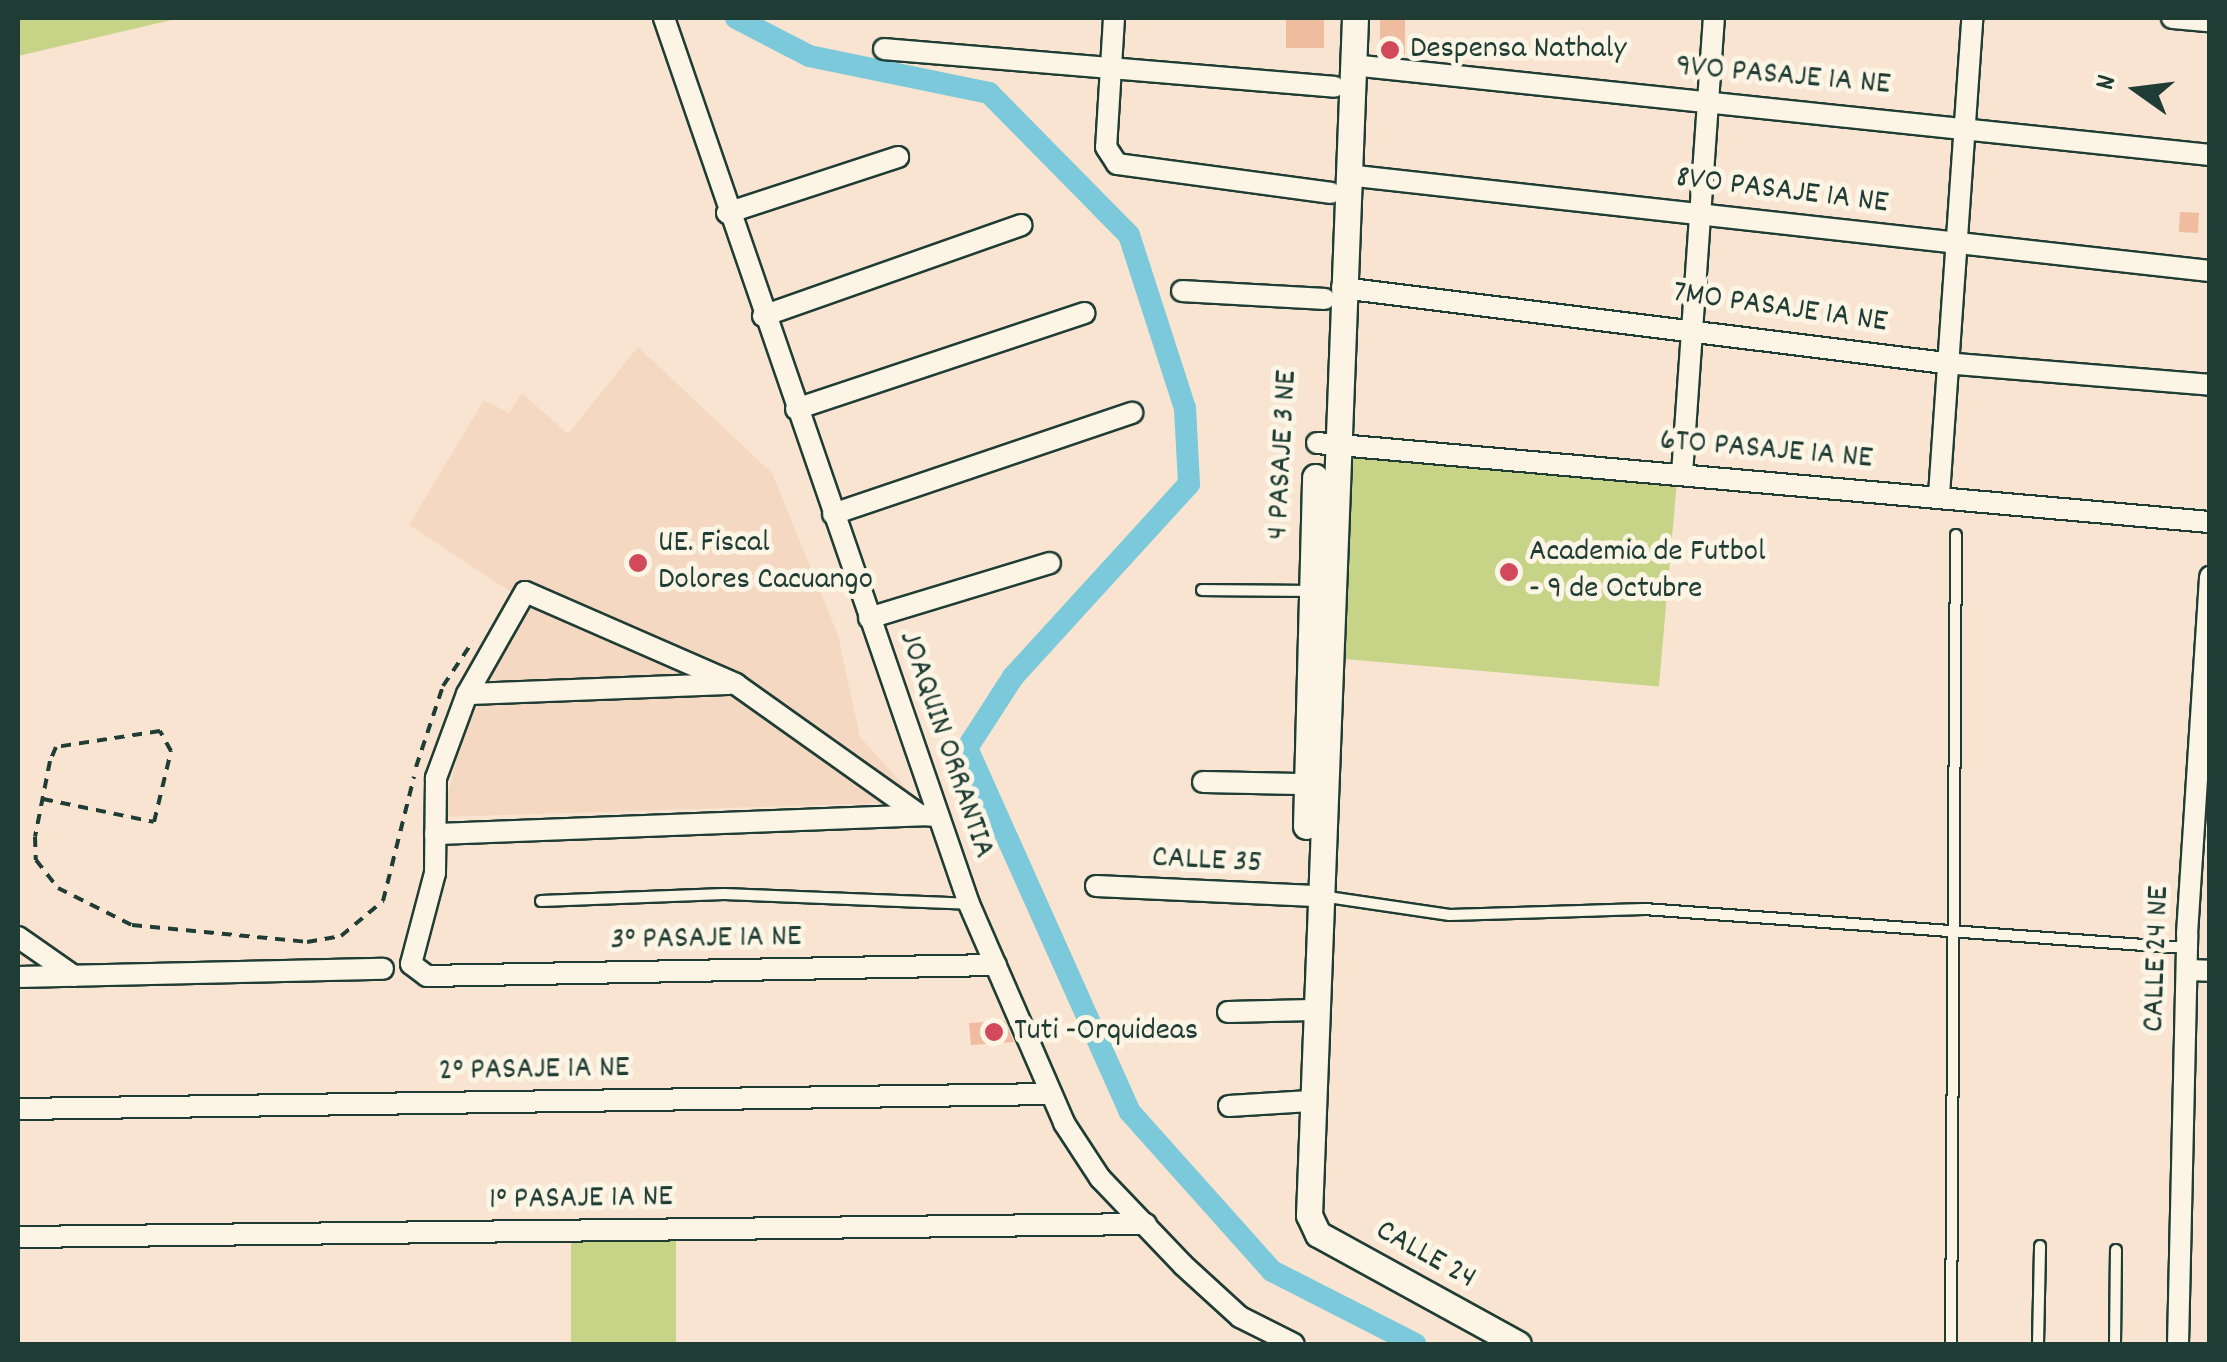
<!DOCTYPE html>
<html>
<head>
<meta charset="utf-8">
<style>
  body { margin:0 }
  #map { position:relative; width:2227px; height:1362px; overflow:hidden; background:#f8e4d0; font-family:Dekko,sans-serif }
  div>[style] { position:absolute }
  [style*='--x'] { left:calc(var(--x)*1px); top:calc(var(--y)*1px); width:calc(var(--w)*1px); rotate:calc(var(--a)*1deg) }
  .built>* { inset:0; background:#f5d8c2 }
  .green>* { inset:0; background:#c7d488; transform-origin:0 0 }
  .canal>* { height:22px; margin:-11px; padding:0 11px; transform-origin:11px; border-radius:11px; background:#7bc9da }
  .building>* { inset:0; background:#efbca0; transform-origin:0 0 }
  .path>* { height:4px; margin-top:-2px; transform-origin:0; background:repeating-linear-gradient(90deg,#1f3d34 0 10px,transparent 0 18px) }
  .roads { filter:drop-shadow(2px 0 #1f3d34) drop-shadow(-2px 0 #1f3d34) drop-shadow(0 2px #1f3d34) drop-shadow(0 -2px #1f3d34) }
  .service>* { height:10px; margin:-5px; padding:0 5px; transform-origin:5px; border-radius:5px; background:#fcf5e5 }
  .minor>* { height:20px; margin:-10px; padding:0 10px; transform-origin:10px; border-radius:10px; background:#fcf5e5 }
  .tertiary>* { height:25px; margin:-12.5px; padding:0 12.5px; transform-origin:12.5px; border-radius:12.5px; background:#fcf5e5 }
  .dots>* { width:28px; height:28px; translate:-50% -50%; box-sizing:border-box; border:5px solid #fcf5e5; border-radius:50% }
  span { translate:-50% -50%; white-space:nowrap; text-align:center; line-height:1.15; -webkit-text-stroke:10px #fcf5e5; paint-order:stroke }
  .poi-label { font-size:32px; color:#1f3d34 }
  .left { translate:0 -50%; text-align:left }
  .street-label { font-size:32px; color:#1f3d34 }
  .frame { position:absolute; inset:0; border:20px solid #1f3d34; pointer-events:none }
  .north { position:absolute; left:2087px; top:40px; width:100px; height:100px; -webkit-text-stroke:8px #fcf5e5; paint-order:stroke; rotate:284deg; font-size:28px; font-weight:700; line-height:40px; text-align:center; color:#1f3d34 }
  .north::after { content:''; display:block; margin:auto; width:35px; height:45px; background:#1f3d34; clip-path:polygon(50% 0,100% 100%,50% 72%,0 100%) }
</style>
</head>
<body>
<div id="map">
  <div class="built">
    <div style="clip-path:polygon(638px 347px,772px 473px,838px 635px,860px 737px,919px 802px,441px 817px,472px 705px,525px 601px,409px 525px,484px 400px,509px 413px,522px 393px,568px 434px)"></div>
  </div>
  <div class="green">
    <div style="clip-path:polygon(18px 18px,180px 18px,18px 56px)"></div>
    <div style="left:1354px;top:454px;width:324px;height:205px;rotate:5deg"></div>
    <div style="left:676px;top:1240px;width:104px;height:105px;rotate:90deg"></div>
  </div>
  <div class="canal">
    <div style="--x:736;--y:18;--w:82;--a:27.5"></div>
    <div style="--x:809;--y:56;--w:184;--a:11.6"></div>
    <div style="--x:989;--y:93;--w:199;--a:45.4"></div>
    <div style="--x:1129;--y:235;--w:182;--a:72.1"></div>
    <div style="--x:1185;--y:408;--w:76;--a:87"></div>
    <div style="--x:1189;--y:484;--w:261;--a:132.4"></div>
    <div style="--x:1013;--y:677;--w:85;--a:122.9"></div>
    <div style="--x:967;--y:748;--w:398;--a:65.9"></div>
    <div style="--x:1129;--y:1111;--w:215;--a:48.2"></div>
    <div style="--x:1272;--y:1271;--w:161;--a:27"></div>
  </div>
  <div class="building">
    <div style="left:1286px;top:18px;width:38px;height:30px"></div>
    <div style="left:1380px;top:18px;width:25px;height:36px"></div>
    <div style="left:2180px;top:212px;width:19px;height:20px;rotate:3deg"></div>
    <div style="clip-path:polygon(1005px 1021px,1014px 1042px,971px 1045px,969px 1023px)"></div>
  </div>
  <div class="path">
    <div style="--x:416;--y:767;--w:85;--a:-71.6"></div>
    <div style="--x:443;--y:686;--w:54;--a:-56.3"></div>
    <div style="--x:43;--y:799;--w:113;--a:11.7"></div>
    <div style="--x:154;--y:822;--w:73;--a:-76.5"></div>
    <div style="--x:171;--y:751;--w:23;--a:-119"></div>
    <div style="--x:160;--y:731;--w:105;--a:171.3"></div>
    <div style="--x:56;--y:747;--w:15;--a:113"></div>
    <div style="--x:50;--y:761;--w:77;--a:101.2"></div>
    <div style="--x:35;--y:837;--w:23;--a:88"></div>
    <div style="--x:36;--y:860;--w:36;--a:52"></div>
    <div style="--x:58;--y:888;--w:83;--a:26.6"></div>
    <div style="--x:132;--y:925;--w:176;--a:5.5"></div>
    <div style="--x:307;--y:942;--w:35;--a:-10"></div>
    <div style="--x:341;--y:936;--w:55;--a:-39.8"></div>
    <div style="--x:383;--y:901;--w:128;--a:-76"></div>
  </div>
  <div class="roads">
    <div class="service">
      <div style="--x:1202;--y:590;--w:107;--a:0.5"></div>
      <div style="--x:1321;--y:896;--w:130;--a:8.4"></div>
      <div style="--x:1450;--y:915;--w:194;--a:-1.8"></div>
      <div style="--x:1644;--y:909;--w:543;--a:4.12"></div>
      <div style="--x:541;--y:901;--w:183;--a:-2.2"></div>
      <div style="--x:724;--y:894;--w:244;--a:2.3"></div>
      <div style="--x:1951;--y:1344;--w:809;--a:-89.65"></div>
      <div style="--x:2038;--y:1344;--w:98;--a:-88.8"></div>
      <div style="--x:2115;--y:1344;--w:94;--a:-89.4"></div>
    </div>
    <div class="minor">
      <div style="--x:664;--y:18;--w:937;--a:71"></div>
      <div style="--x:969;--y:904;--w:239;--a:66.5"></div>
      <div style="--x:1064;--y:1123;--w:66;--a:56.8"></div>
      <div style="--x:1100;--y:1178;--w:120;--a:46.3"></div>
      <div style="--x:1183;--y:1265;--w:77;--a:42.4"></div>
      <div style="--x:1240;--y:1317;--w:60;--a:26.6"></div>
      <div style="--x:1114;--y:18;--w:129;--a:93.5"></div>
      <div style="--x:1106;--y:147;--w:20;--a:57"></div>
      <div style="--x:1117;--y:164;--w:216;--a:7.7"></div>
      <div style="--x:2172;--y:18;--w:38;--a:5"></div>
      <div style="--x:884;--y:49;--w:452;--a:4.8"></div>
      <div style="--x:1352;--y:65;--w:863;--a:5.99"></div>
      <div style="--x:1347;--y:175;--w:868;--a:6.35"></div>
      <div style="--x:727;--y:213;--w:180;--a:-18.1"></div>
      <div style="--x:1342;--y:288;--w:608;--a:7.09"></div>
      <div style="--x:1945;--y:363;--w:266;--a:4.7"></div>
      <div style="--x:1182;--y:291;--w:143;--a:3.2"></div>
      <div style="--x:763;--y:316;--w:274;--a:-19.4"></div>
      <div style="--x:796;--y:409;--w:304;--a:-18.4"></div>
      <div style="--x:1317;--y:443;--w:896;--a:5.06"></div>
      <div style="--x:1682;--y:474;--w:457;--a:-86"></div>
      <div style="--x:1939;--y:495;--w:478;--a:-86"></div>
      <div style="--x:833;--y:514;--w:316;--a:-18.7"></div>
      <div style="--x:869;--y:618;--w:189;--a:-16.9"></div>
      <div style="--x:467;--y:694;--w:263;--a:-2.2"></div>
      <div style="--x:1203;--y:782;--w:97;--a:1.2"></div>
      <div style="--x:938;--y:816;--w:18;--a:-177"></div>
      <div style="--x:920;--y:815;--w:226;--a:-144.6"></div>
      <div style="--x:736;--y:684;--w:230;--a:-156.4"></div>
      <div style="--x:525;--y:592;--w:117;--a:119.6"></div>
      <div style="--x:467;--y:694;--w:90;--a:110.3"></div>
      <div style="--x:436;--y:778;--w:95;--a:90.6"></div>
      <div style="--x:435;--y:873;--w:94;--a:104.8"></div>
      <div style="--x:411;--y:964;--w:20;--a:37"></div>
      <div style="--x:427;--y:976;--w:569;--a:-1.11"></div>
      <div style="--x:435;--y:834;--w:485;--a:-2.2"></div>
      <div style="--x:1096;--y:886;--w:219;--a:2.6"></div>
      <div style="--x:18;--y:937;--w:68;--a:34.9"></div>
      <div style="--x:2187;--y:970;--w:23;--a:2"></div>
      <div style="--x:18;--y:977;--w:365;--a:-1.3"></div>
      <div style="--x:1228;--y:1012;--w:84;--a:-1.4"></div>
      <div style="--x:1229;--y:1106;--w:81;--a:-3.5"></div>
      <div style="--x:18;--y:1109;--w:1033;--a:-0.83"></div>
      <div style="--x:18;--y:1237;--w:1128;--a:-0.66"></div>
      <div style="--x:2178;--y:1344;--w:410;--a:-88.7"></div>
      <div style="--x:2187;--y:934;--w:358;--a:-86.3"></div>
    </div>
    <div class="tertiary">
      <div style="--x:1355;--y:18;--w:1198;--a:92.2"></div>
      <div style="--x:1309;--y:1215;--w:21;--a:65"></div>
      <div style="--x:1318;--y:1234;--w:228;--a:28.8"></div>
      <div style="--x:1306;--y:826;--w:349;--a:-88.5"></div>
    </div>
  </div>
  <div class="dots">
    <div style="left:1390px;top:50px;background:#d1495b"></div>
    <div style="left:638px;top:563px;background:#d1495b"></div>
    <div style="left:1509px;top:572px;background:#d1495b"></div>
    <div style="left:994px;top:1032px;background:#d1495b"></div>
  </div>
  <div class="poi-label">
    <span class="left" style="left:1410px;top:50px">Despensa Nathaly</span>
    <span class="left" style="left:658px;top:563px">UE. Fiscal<br>Dolores Cacuango</span>
    <span class="left" style="left:1529px;top:572px">Academia de Futbol<br>- 9 de Octubre</span>
    <span class="left" style="left:1014px;top:1032px">Tuti -Orquideas</span>
  </div>
  <div class="street-label">
    <span style="left:1783px;top:77px;rotate:5deg">9VO PASAJE 1A NE</span>
    <span style="left:1782px;top:192px;rotate:7deg">8VO PASAJE 1A NE</span>
    <span style="left:1780px;top:309px;rotate:8deg">7MO PASAJE 1A NE</span>
    <span style="left:1766px;top:451px;rotate:5deg">6TO PASAJE 1A NE</span>
    <span style="left:1284px;top:455px;rotate:-87deg">4 PASAJE 3 NE</span>
    <span style="left:945px;top:745px;rotate:71deg">JOAQUIN ORRANTIA</span>
    <span style="left:1207px;top:862px;rotate:3deg">CALLE 35</span>
    <span style="left:706px;top:940px;rotate:-1deg">3° PASAJE 1A NE</span>
    <span style="left:2158px;top:959px;rotate:-88deg">CALLE 24 NE</span>
    <span style="left:534px;top:1071px;rotate:-1deg">2° PASAJE 1A NE</span>
    <span style="left:581px;top:1200px;rotate:-1deg">1° PASAJE 1A NE</span>
    <span style="left:1425px;top:1256px;rotate:29deg">CALLE 24</span>
  </div>
  <div class="frame"></div>
  <div class="north">N</div>
</div>
</body>
</html>
